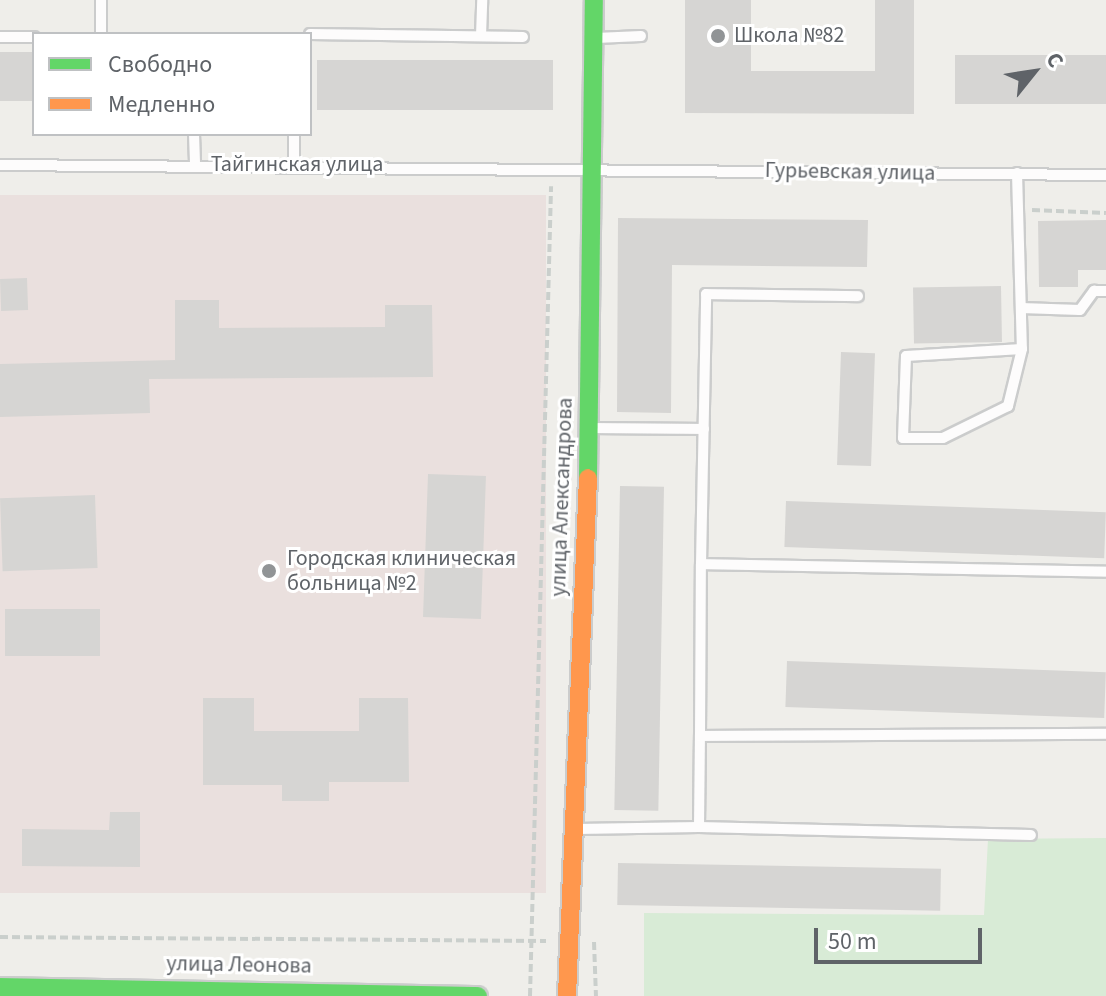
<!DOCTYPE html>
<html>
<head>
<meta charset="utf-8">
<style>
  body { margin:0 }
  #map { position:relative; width:1106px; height:996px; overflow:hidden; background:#efeeea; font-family:"Source Sans 3",sans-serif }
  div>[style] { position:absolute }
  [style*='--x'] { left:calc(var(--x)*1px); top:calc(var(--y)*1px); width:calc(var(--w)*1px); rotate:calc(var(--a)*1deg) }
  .medical>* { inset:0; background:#eae0de; transform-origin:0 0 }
  .green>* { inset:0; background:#d8ebd6 }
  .building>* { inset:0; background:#d6d5d3; transform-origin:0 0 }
  .path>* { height:4px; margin-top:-2px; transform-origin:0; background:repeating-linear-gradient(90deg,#cacfcc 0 8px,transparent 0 12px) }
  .roads { filter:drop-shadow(2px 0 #cbcccc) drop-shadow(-2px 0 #cbcccc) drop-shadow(0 2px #cbcccc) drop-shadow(0 -2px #cbcccc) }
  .lane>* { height:10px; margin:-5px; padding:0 5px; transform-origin:5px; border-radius:5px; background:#fdfcfc }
  .fast>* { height:18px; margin:-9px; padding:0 9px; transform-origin:9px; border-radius:9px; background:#63d668 }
  .slow>* { height:18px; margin:-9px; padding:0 9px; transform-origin:9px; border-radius:9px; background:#ff974d }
  .dots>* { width:22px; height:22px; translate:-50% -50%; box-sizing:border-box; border:4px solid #fff; border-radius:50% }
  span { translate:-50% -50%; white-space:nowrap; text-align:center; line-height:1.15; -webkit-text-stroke:6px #fff; paint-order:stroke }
  .poi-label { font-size:22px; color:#5f6368 }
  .left { translate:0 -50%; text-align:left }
  .street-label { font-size:22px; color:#5f6368 }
  .legend { position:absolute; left:32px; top:32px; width:280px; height:104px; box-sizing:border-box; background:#fff; border:2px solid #bfc1c3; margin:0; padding:10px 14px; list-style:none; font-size:24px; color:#5f6368 }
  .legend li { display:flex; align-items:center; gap:16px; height:40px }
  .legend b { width:40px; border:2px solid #bfc1c3 }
  .north { position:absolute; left:994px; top:32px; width:80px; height:80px; -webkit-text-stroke:6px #fff; paint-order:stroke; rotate:60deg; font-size:22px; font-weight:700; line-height:32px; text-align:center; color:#5f6368 }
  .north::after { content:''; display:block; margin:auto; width:28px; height:36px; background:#5f6368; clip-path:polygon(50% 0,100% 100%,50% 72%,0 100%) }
  .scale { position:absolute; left:814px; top:928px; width:168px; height:36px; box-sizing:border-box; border:4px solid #5f6368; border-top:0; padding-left:10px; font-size:24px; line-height:28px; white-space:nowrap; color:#5f6368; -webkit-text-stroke:6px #fff; paint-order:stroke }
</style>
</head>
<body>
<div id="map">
  <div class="medical">
    <div style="left:0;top:195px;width:546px;height:698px"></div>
  </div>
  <div class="green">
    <div style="clip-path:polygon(1106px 838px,1106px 996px,644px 996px,644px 913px,984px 915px,988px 839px)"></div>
  </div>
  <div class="building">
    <div style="clip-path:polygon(685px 0,751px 0,751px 71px,875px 71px,875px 0,914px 0,914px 114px,685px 113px)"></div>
    <div style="left:0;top:52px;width:34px;height:49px"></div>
    <div style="left:955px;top:55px;width:151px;height:49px"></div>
    <div style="left:317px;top:60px;width:236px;height:50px"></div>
    <div style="clip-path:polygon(618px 218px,868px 220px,867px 267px,672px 265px,671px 413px,617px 412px)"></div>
    <div style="clip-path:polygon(1106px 220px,1106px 270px,1078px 270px,1078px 287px,1039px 287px,1038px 221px)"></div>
    <div style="left:27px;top:278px;width:32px;height:27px;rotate:88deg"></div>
    <div style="left:1001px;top:286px;width:56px;height:88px;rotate:89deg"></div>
    <div style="clip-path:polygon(175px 300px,219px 300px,219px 328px,385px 327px,385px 305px,432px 305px,433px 377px,149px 379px,150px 413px,0 417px,0 364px,175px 360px)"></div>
    <div style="left:841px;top:352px;width:34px;height:113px;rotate:2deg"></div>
    <div style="left:428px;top:474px;width:58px;height:143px;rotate:2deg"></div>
    <div style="left:620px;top:486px;width:44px;height:324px;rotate:1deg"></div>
    <div style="left:95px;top:495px;width:73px;height:95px;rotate:88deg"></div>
    <div style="left:786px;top:501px;width:320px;height:46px;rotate:2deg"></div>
    <div style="left:5px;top:609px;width:95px;height:47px"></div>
    <div style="left:787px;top:661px;width:319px;height:46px;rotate:2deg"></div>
    <div style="clip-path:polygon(203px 698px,254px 698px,254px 731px,359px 731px,359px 698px,408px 698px,409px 782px,329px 782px,329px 801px,282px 801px,282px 785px,203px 785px)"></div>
    <div style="clip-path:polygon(110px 812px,140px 812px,140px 867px,22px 866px,22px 829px,109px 830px)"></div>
    <div style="left:618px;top:863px;width:323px;height:42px;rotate:1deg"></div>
  </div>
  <div class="path">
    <div style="--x:1032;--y:210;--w:74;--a:2.3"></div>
    <div style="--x:0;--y:937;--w:546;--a:0.42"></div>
    <div style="--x:594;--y:942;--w:54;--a:87.9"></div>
    <div style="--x:530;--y:996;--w:810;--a:-88.51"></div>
  </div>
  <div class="roads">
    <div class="lane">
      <div style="--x:101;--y:34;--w:34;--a:-90"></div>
      <div style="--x:310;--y:34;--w:213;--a:0.8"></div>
      <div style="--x:481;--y:36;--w:36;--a:-88"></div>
      <div style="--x:0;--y:37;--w:34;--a:0"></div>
      <div style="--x:596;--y:38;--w:45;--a:-2.5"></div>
      <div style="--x:194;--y:134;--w:30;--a:88"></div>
      <div style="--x:294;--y:163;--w:29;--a:-90"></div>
      <div style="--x:0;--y:165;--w:1106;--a:0.52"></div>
      <div style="--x:1017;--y:173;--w:176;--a:88.4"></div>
      <div style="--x:1022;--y:349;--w:59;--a:103.8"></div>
      <div style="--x:1008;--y:406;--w:72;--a:153.8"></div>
      <div style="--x:943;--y:438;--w:40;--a:180"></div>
      <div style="--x:903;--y:438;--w:82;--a:-87.9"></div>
      <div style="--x:906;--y:356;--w:116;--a:-3.5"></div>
      <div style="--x:1021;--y:308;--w:59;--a:1.9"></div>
      <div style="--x:1080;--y:310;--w:24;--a:-54"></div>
      <div style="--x:1094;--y:291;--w:12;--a:0"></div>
      <div style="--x:594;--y:428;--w:110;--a:0.5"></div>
      <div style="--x:701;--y:564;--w:270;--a:-88.9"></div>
      <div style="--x:706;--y:294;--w:152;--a:0.8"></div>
      <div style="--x:700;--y:736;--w:172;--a:-89.7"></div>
      <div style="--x:701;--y:564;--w:405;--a:1.1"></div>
      <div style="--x:699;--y:827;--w:332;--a:1.4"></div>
      <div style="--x:577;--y:829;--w:122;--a:-0.9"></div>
      <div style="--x:699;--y:827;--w:91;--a:-89.4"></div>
      <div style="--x:700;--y:736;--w:406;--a:-0.3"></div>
    </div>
    <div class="fast">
      <div style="--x:588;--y:478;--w:478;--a:-89.3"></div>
      <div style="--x:0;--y:987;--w:478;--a:1.1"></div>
    </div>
    <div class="slow">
      <div style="--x:567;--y:996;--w:518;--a:-87.68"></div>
    </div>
  </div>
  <div class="dots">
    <div style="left:718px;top:36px;background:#919496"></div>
    <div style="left:269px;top:571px;background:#919496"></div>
  </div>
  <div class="poi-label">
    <span class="left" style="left:734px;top:36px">Школа №82</span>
    <span class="left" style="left:287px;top:571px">Городская клиническая<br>больница №2</span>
  </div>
  <div class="street-label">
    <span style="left:297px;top:165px">Тайгинская улица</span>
    <span style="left:850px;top:172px;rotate:1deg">Гурьевская улица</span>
    <span style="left:562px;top:497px;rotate:-88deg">улица Александрова</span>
    <span style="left:239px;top:965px;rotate:1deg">улица Леонова</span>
  </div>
  <ul class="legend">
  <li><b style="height:10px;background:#63d668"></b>Свободно</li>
  <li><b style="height:10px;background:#ff974d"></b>Медленно</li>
  </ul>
  <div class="north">С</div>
  <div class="scale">50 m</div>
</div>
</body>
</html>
